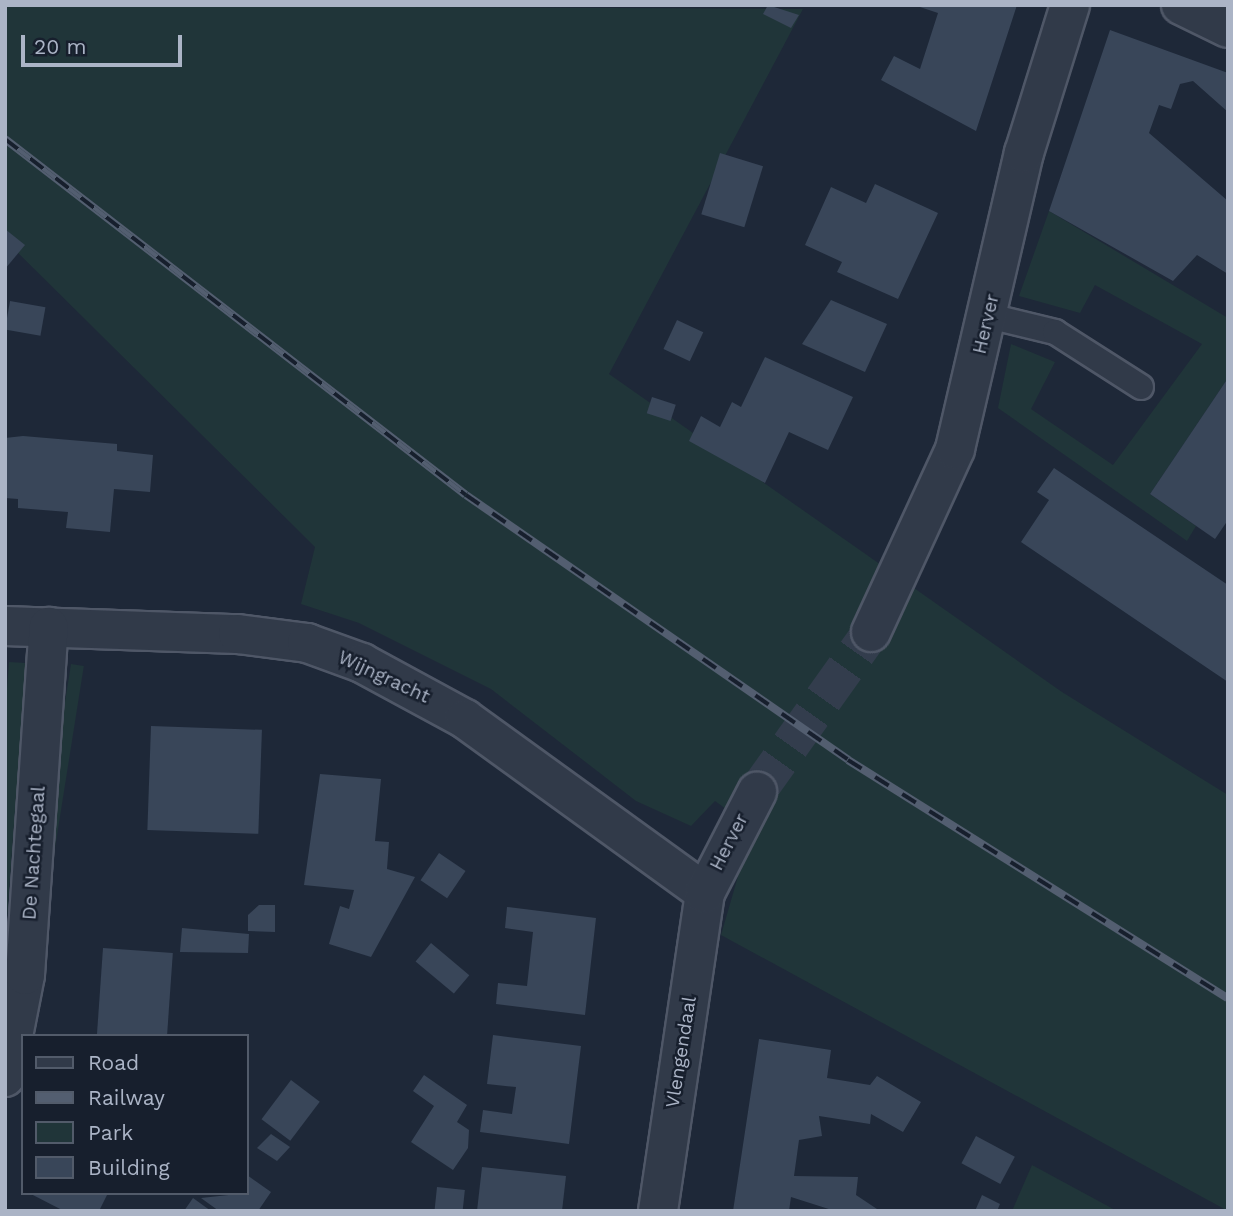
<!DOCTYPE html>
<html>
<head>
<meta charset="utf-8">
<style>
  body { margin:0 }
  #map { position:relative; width:1233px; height:1216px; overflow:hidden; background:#1e2838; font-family:"Work Sans",sans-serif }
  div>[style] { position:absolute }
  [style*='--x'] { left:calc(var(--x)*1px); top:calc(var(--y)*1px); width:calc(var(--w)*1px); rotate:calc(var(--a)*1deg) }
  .green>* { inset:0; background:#203539; transform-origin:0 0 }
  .building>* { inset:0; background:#394659; transform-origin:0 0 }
  .minor-tunnel>* { height:38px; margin-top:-19px; transform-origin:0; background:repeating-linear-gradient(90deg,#333d4d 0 38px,transparent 0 57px) }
  .roads { filter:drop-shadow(2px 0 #4f5767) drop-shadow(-2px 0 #4f5767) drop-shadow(0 2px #4f5767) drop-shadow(0 -2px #4f5767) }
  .service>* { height:24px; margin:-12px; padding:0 12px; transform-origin:12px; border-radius:12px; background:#313a49 }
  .minor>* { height:38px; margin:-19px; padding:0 19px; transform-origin:19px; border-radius:19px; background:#313a49 }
  .rail>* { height:8px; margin-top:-4px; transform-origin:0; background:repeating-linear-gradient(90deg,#171f2d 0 16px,#535e70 0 32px); box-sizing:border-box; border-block:2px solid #535e70 }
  span { translate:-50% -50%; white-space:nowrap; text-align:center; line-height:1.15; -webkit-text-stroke:5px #171f2d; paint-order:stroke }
  .street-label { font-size:19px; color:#abb4c6 }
  .frame { position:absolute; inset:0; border:7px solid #abb4c6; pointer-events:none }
  .legend { position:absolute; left:21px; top:1034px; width:228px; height:161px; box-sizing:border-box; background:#171f2d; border:2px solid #525b6a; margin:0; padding:9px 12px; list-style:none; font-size:21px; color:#abb4c6 }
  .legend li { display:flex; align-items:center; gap:14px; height:35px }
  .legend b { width:35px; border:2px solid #525b6a }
  .scale { position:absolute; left:21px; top:35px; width:161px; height:32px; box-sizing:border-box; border:4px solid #abb4c6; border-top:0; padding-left:9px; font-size:21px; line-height:24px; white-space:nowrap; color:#abb4c6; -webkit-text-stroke:5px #171f2d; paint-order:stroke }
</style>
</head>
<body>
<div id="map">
  <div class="green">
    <div style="clip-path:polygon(5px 5px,803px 9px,609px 374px,1062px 692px,1228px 795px,1228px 1211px,721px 935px,752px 828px,715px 801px,691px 826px,636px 801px,491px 689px,359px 623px,301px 604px,315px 547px,5px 240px)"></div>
    <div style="clip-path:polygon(1049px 211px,1228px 318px,1228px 378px,1150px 494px,1196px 526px,1187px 541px,998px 408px,1011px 344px,1055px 362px,1031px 409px,1113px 465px,1202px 344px,1095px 285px,1080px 313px,1019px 296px)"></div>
    <div style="clip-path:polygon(9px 662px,26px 663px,7px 918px,5px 713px)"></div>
    <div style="left:71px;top:664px;width:13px;height:255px;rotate:9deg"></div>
    <div style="clip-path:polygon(1032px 1165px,1117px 1211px,1012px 1211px)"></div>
  </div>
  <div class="building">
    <div style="clip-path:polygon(768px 5px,799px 15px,791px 28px,763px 14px)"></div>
    <div style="clip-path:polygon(914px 5px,1017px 5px,976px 131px,881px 80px,894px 56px,920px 69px,938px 13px)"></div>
    <div style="clip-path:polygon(1110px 30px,1228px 73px,1228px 112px,1193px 81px,1180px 84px,1171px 109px,1159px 105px,1149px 133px,1228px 201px,1228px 274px,1197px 255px,1173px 281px,1049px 211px)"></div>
    <div style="left:720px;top:153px;width:45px;height:64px;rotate:17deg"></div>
    <div style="clip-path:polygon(875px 184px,938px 213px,898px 299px,837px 272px,842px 262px,805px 245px,831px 187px,866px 203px)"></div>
    <div style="clip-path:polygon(5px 229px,25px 245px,5px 269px)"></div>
    <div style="clip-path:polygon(831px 300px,887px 324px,865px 372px,802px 344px)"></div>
    <div style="left:10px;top:301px;width:36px;height:29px;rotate:10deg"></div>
    <div style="left:677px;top:320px;width:29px;height:32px;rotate:25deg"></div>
    <div style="clip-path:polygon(765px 357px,853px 397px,828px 450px,789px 432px,765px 483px,689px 441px,701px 416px,720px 427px,732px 402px,741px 407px)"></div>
    <div style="clip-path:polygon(1228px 378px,1228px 520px,1215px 539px,1150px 494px)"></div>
    <div style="left:652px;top:397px;width:25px;height:17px;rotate:18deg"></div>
    <div style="clip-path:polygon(23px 436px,117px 444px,117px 451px,153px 455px,150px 492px,114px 489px,110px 532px,66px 528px,68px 512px,18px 508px,18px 499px,5px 498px,5px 438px)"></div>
    <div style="clip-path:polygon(1054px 468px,1228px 585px,1228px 682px,1021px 542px,1049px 500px,1037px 492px)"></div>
    <div style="left:151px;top:726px;width:111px;height:104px;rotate:2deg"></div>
    <div style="clip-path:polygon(320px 774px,381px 779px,375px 841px,389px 842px,387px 869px,415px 877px,371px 957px,329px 944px,340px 906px,349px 909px,354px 890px,304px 885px)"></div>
    <div style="left:439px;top:853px;width:32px;height:33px;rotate:34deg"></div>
    <div style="clip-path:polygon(259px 905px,275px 905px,275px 932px,248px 931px,248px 915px)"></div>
    <div style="clip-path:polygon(507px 907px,596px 918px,585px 1015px,496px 1004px,498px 983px,527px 986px,533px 932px,505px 928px)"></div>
    <div style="clip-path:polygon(182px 928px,249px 934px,248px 953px,180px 952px)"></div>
    <div style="left:431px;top:943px;width:50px;height:24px;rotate:40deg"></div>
    <div style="left:103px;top:948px;width:70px;height:88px;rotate:4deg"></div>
    <div style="clip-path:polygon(493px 1035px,581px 1046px,569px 1144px,480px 1132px,483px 1110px,512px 1114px,516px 1087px,487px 1084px)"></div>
    <div style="clip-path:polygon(759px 1039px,831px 1050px,827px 1078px,870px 1085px,877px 1076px,921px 1102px,903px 1132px,871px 1114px,870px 1124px,819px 1116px,822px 1136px,799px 1140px,794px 1176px,858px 1177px,856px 1195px,880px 1211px,835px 1211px,791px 1197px,789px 1211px,733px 1211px)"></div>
    <div style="clip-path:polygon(424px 1075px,467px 1105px,457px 1122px,469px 1130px,468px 1148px,453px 1170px,411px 1142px,434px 1106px,413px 1091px)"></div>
    <div style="left:291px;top:1080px;width:36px;height:49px;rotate:37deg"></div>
    <div style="clip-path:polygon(271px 1134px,290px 1147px,277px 1161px,257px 1148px)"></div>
    <div style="left:976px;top:1136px;width:44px;height:31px;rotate:28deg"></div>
    <div style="clip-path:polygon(482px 1167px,566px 1176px,562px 1211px,477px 1211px)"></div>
    <div style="clip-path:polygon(247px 1175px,271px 1192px,258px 1211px,219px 1211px,201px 1198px,247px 1193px)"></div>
    <div style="left:437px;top:1187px;width:28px;height:22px;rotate:6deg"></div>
    <div style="clip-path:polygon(29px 1193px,108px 1193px,99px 1211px,64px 1211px)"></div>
    <div style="clip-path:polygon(982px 1195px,1000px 1204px,997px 1211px,975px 1211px)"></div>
    <div style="clip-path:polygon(193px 1198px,211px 1211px,184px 1211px)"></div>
  </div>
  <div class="minor-tunnel">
    <div style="--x:757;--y:792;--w:196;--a:-54.5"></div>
  </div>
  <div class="roads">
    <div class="service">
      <div style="--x:989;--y:316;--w:68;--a:13.6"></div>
      <div style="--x:1055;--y:332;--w:102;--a:32.6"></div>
    </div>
    <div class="minor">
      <div style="--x:1181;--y:5;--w:52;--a:26.1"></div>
      <div style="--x:5;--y:626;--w:233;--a:2"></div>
      <div style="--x:238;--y:634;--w:70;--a:7.4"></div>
      <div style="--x:307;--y:643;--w:59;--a:20"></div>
      <div style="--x:362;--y:663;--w:117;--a:28.5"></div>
      <div style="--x:465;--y:719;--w:296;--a:35.9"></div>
      <div style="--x:871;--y:632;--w:201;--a:-65.3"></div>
      <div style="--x:955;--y:449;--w:304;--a:-76.9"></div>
      <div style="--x:1024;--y:153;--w:155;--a:-72.7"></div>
      <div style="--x:5;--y:1077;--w:104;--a:-78.9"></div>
      <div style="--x:25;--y:975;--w:349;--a:-86.1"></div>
      <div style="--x:658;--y:1211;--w:321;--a:-81.6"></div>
      <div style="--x:705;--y:893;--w:114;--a:-62.8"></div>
    </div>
  </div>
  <div class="rail">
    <div style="--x:5;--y:139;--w:582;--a:37.68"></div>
    <div style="--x:466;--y:495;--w:465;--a:34.7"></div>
    <div style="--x:848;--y:760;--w:448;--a:32.1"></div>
  </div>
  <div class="street-label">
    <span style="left:986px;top:324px;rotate:-77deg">Herver</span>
    <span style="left:384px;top:677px;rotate:25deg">Wijngracht</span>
    <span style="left:729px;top:842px;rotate:-63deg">Herver</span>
    <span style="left:34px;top:853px;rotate:-86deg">De Nachtegaal</span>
    <span style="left:681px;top:1052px;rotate:-81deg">Vlengendaal</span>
  </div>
  <div class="frame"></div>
  <ul class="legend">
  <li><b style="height:9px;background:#313a49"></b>Road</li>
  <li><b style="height:9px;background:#535e70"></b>Railway</li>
  <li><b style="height:19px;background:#203539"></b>Park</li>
  <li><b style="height:19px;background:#394659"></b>Building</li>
  </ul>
  <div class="scale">20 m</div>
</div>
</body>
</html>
